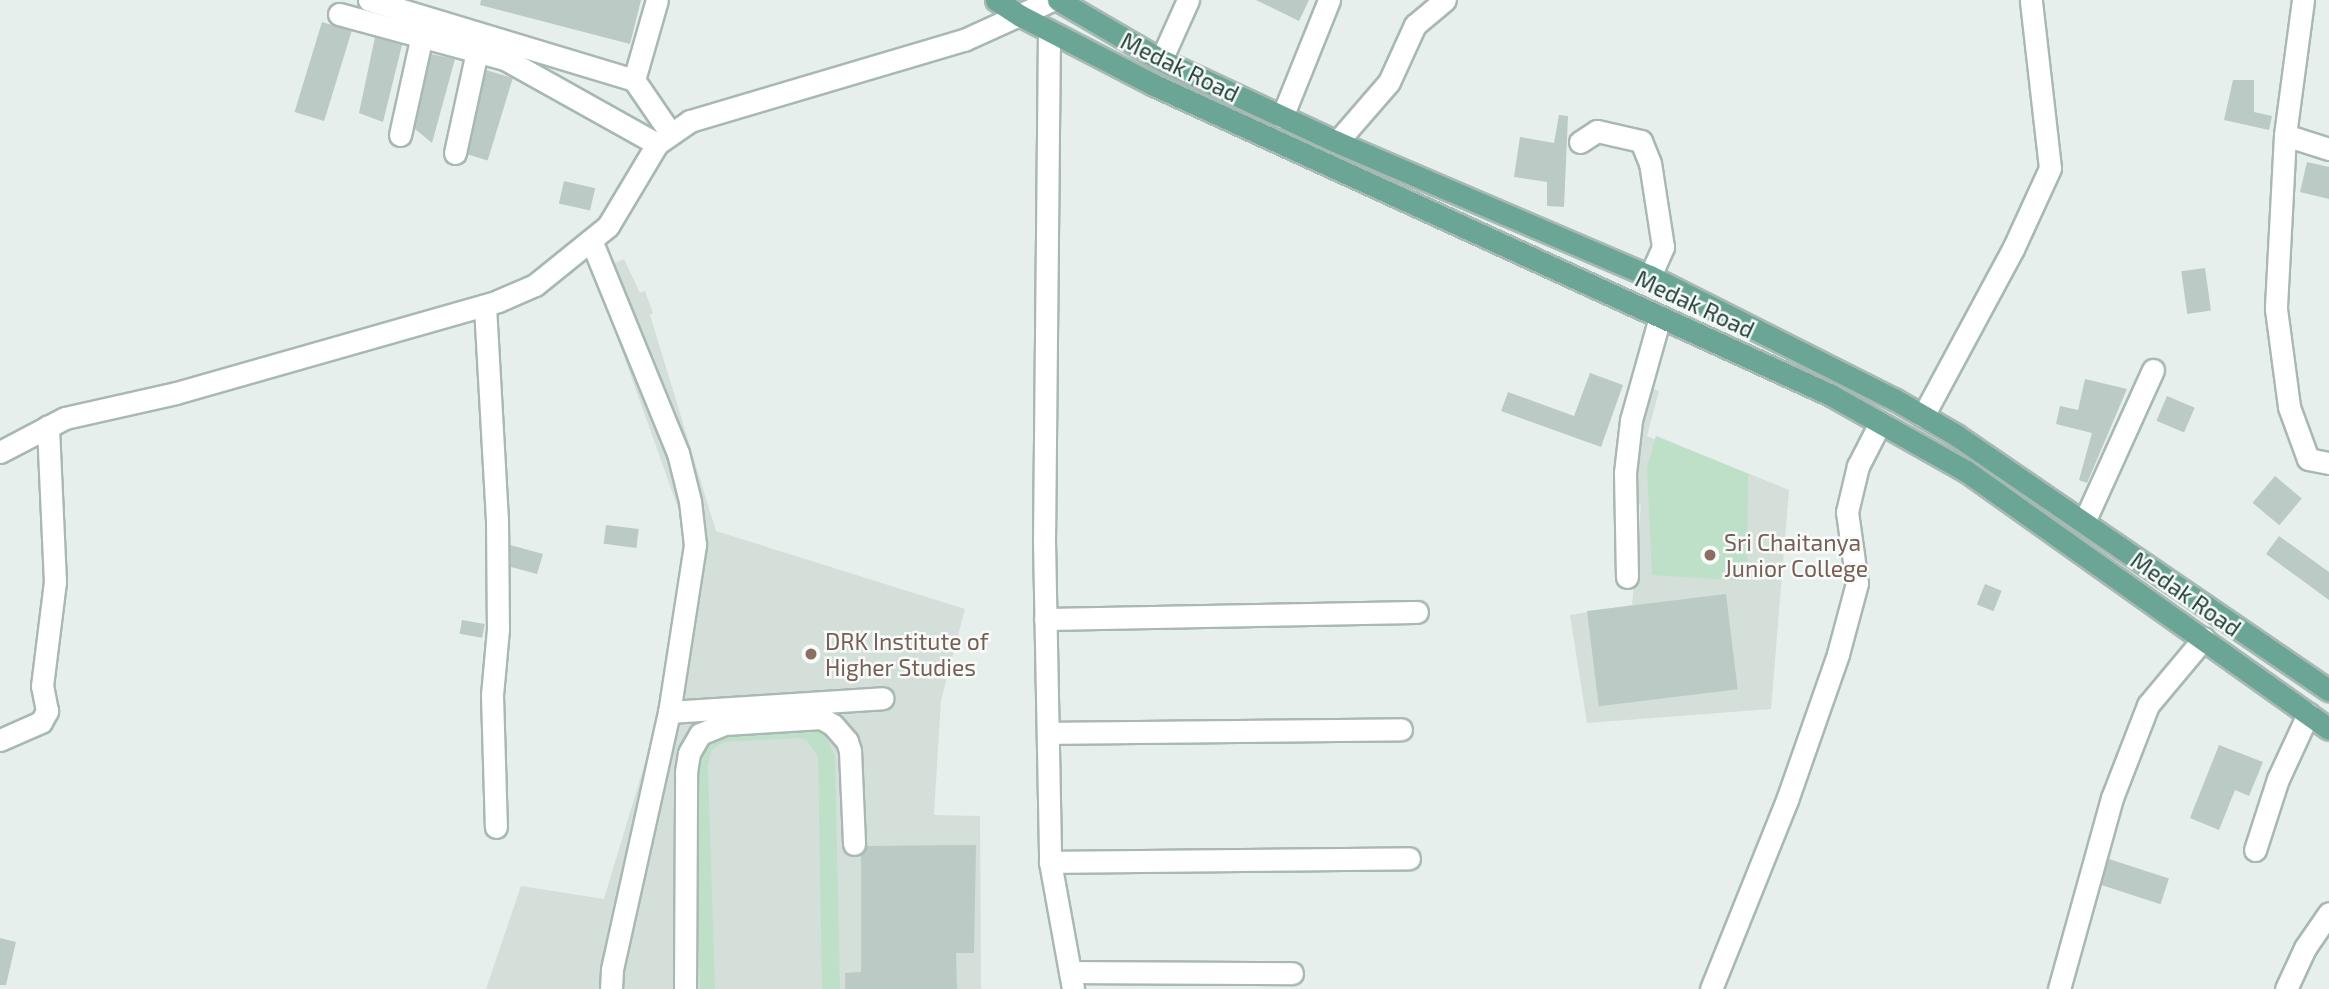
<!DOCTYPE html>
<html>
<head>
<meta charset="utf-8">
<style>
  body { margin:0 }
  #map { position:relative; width:2329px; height:989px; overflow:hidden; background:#e6efeb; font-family:"Exo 2",sans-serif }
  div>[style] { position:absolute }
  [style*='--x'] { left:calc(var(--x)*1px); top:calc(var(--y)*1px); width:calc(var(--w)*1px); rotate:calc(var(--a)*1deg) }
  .built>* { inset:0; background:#d4dfda }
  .green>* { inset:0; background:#bfe0c8 }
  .building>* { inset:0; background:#bbcac4; transform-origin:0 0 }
  .roads { filter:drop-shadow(2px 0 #a8b8b2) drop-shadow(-2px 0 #a8b8b2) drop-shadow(0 2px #a8b8b2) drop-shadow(0 -2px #a8b8b2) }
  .minor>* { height:21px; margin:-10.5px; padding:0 10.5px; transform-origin:10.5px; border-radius:10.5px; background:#fff }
  .major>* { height:21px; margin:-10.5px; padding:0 10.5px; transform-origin:10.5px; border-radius:10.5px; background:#6aa596 }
  .dots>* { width:19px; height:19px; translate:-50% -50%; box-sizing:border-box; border:4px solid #f7fbf9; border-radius:50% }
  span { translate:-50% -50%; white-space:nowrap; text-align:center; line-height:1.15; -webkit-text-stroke:5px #f7fbf9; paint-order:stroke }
  .street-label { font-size:23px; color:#24423a }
  .education-label { font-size:23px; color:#785e54 }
  .left { translate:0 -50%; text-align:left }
</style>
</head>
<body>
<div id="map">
  <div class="built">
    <div style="clip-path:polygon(624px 259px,640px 293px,645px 291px,653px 313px,650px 315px,716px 531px,965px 609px,941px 700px,934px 815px,980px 816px,981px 989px,486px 989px,521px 886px,604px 899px,656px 726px,689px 539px,594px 272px)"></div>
    <div style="clip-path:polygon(1644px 385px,1659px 391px,1647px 436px,1655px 439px,1656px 436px,1789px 490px,1771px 709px,1587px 723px,1570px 615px,1632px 605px,1641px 505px,1615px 493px)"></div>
  </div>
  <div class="green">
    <div style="clip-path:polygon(1656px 436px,1748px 474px,1747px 581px,1652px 575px,1647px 468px)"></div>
    <div style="clip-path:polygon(808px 723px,823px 730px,835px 756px,840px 989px,822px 989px,818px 756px,806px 740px,800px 738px,723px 742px,711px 751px,708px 767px,715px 989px,700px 989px,694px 759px,706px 735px)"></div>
  </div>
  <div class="building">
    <div style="clip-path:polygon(481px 0,641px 0,630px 44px,480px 5px)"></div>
    <div style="clip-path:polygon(1256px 0,1309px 0,1299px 21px)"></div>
    <div style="left:322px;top:22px;width:31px;height:94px;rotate:17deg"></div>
    <div style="clip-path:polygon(375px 37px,402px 45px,383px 122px,359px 113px)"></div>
    <div style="clip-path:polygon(431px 54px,455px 59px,432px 143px,415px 129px)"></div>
    <div style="left:486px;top:70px;width:28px;height:86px;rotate:17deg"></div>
    <div style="clip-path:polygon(2233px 80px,2254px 80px,2254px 112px,2272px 116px,2269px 130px,2224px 120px)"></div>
    <div style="clip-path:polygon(1559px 115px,1568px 116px,1564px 207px,1547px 206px,1547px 182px,1514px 177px,1520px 137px,1554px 143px)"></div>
    <div style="clip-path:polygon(2307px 162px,2329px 167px,2329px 199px,2300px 192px)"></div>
    <div style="left:564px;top:181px;width:32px;height:23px;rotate:13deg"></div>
    <div style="left:2205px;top:268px;width:43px;height:24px;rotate:82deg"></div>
    <div style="clip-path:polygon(1590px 373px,1623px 385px,1601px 447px,1501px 411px,1508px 392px,1574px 416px)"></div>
    <div style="clip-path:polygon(2085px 379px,2127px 389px,2087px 483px,2079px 480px,2092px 433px,2056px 424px,2060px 406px,2078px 410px)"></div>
    <div style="left:2167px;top:396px;width:30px;height:27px;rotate:23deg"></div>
    <div style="left:2275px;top:476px;width:35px;height:35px;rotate:40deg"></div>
    <div style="left:606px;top:525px;width:33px;height:19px;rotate:7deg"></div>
    <div style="clip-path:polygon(2279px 536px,2329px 572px,2329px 600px,2266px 554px)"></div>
    <div style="clip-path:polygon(510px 545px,543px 554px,537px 574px,511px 567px)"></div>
    <div style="left:1985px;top:584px;width:18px;height:22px;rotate:22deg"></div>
    <div style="left:1726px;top:594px;width:96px;height:140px;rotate:83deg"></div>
    <div style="left:462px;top:620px;width:23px;height:14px;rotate:10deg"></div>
    <div style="clip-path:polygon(2219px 745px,2263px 762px,2249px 796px,2235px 790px,2219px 830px,2190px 818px)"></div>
    <div style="clip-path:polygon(959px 845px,976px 845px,974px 953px,956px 953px,957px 989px,845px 989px,845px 973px,861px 972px,861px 855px,867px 846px)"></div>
    <div style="left:2109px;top:859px;width:63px;height:27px;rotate:18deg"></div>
    <div style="clip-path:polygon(0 938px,16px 942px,6px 985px,0 985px)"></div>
  </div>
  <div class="roads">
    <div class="minor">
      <div style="--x:369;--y:0;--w:277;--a:16.8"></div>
      <div style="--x:634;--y:80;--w:65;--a:55.6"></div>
      <div style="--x:2303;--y:0;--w:136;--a:97.6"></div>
      <div style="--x:2285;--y:135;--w:174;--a:93"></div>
      <div style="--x:2276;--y:309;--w:99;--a:82.4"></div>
      <div style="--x:2289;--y:407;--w:55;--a:69.9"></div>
      <div style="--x:2308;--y:459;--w:21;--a:11"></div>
      <div style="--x:339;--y:14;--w:172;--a:15.2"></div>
      <div style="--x:505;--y:59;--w:174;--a:29.2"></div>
      <div style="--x:1049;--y:31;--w:509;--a:90.56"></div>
      <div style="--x:1044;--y:540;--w:322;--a:88.9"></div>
      <div style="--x:1050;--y:862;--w:129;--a:79.7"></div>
      <div style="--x:1161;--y:60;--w:66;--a:-65.8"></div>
      <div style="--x:634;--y:80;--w:83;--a:-74"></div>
      <div style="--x:1282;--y:117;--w:126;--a:-68.1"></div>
      <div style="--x:400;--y:135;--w:102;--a:-77.6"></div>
      <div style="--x:2285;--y:135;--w:46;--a:17.7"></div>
      <div style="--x:1337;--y:142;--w:79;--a:-49.1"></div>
      <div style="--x:1389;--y:82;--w:63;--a:-65.5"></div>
      <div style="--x:1415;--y:25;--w:39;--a:-40"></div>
      <div style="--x:1580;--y:142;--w:20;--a:-33"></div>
      <div style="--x:1597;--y:131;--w:45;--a:12.8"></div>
      <div style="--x:1641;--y:141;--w:24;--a:68"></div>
      <div style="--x:1650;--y:163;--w:85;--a:81.2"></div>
      <div style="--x:1663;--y:247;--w:32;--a:114"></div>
      <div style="--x:455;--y:153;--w:104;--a:-77.8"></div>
      <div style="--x:591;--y:240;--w:230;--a:67.8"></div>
      <div style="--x:678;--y:453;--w:49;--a:76"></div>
      <div style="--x:690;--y:501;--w:44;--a:83.5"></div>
      <div style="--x:695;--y:545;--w:169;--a:98.8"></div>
      <div style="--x:669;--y:712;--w:264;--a:102.5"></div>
      <div style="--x:612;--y:970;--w:19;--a:93"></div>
      <div style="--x:485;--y:306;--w:213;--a:86.8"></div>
      <div style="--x:497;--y:519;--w:110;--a:89.5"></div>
      <div style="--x:498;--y:629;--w:66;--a:95.2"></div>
      <div style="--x:492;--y:695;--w:132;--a:88.3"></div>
      <div style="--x:1923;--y:416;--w:190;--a:-61.7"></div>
      <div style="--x:2013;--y:249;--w:89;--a:-65.4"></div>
      <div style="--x:2050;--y:168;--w:169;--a:-96.5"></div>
      <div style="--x:0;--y:452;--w:73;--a:-27.6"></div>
      <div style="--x:65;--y:418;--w:114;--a:-12.7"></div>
      <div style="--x:176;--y:393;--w:335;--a:-15.9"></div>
      <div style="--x:498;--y:301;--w:40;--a:-23.4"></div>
      <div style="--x:535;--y:285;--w:94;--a:-38.9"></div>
      <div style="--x:608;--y:226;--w:96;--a:-59.1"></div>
      <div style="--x:657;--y:144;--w:40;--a:-34.9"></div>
      <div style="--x:690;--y:121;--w:286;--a:-16.5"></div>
      <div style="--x:964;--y:40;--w:97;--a:-24.4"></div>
      <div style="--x:2084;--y:522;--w:167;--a:-65.6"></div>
      <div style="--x:1627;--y:577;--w:104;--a:-91.1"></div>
      <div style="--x:1625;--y:473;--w:53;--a:-83.5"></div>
      <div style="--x:1631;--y:420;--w:107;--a:-74.3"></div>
      <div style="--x:1045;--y:619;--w:372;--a:-1.1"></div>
      <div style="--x:669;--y:712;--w:214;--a:-3.7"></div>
      <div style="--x:1048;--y:733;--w:353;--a:-0.6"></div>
      <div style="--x:0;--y:740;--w:45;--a:-23.7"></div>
      <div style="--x:41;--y:722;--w:13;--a:-61"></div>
      <div style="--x:47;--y:711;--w:25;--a:-101"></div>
      <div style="--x:42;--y:686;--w:105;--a:-82.9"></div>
      <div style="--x:55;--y:582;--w:156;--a:-92.6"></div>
      <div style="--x:2255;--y:850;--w:75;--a:-72.1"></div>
      <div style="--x:2278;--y:779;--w:72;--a:-65.2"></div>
      <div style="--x:1050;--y:862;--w:359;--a:-0.6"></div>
      <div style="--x:1070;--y:972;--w:222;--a:0.3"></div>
      <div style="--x:685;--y:989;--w:217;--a:-89.7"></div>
      <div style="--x:686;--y:772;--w:19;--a:-81"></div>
      <div style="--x:689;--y:753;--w:22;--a:-60"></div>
      <div style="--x:700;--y:734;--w:27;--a:-22"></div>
      <div style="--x:725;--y:724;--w:96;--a:-3.6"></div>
      <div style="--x:821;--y:718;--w:14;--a:30"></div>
      <div style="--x:833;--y:725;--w:21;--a:49"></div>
      <div style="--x:847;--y:741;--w:10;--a:73"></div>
      <div style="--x:850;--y:751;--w:93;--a:87.5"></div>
      <div style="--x:1711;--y:989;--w:204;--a:-68.1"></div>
      <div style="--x:1787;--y:800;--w:155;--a:-70.7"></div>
      <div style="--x:1838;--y:654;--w:73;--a:-75"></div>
      <div style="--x:1857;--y:583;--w:72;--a:-98"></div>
      <div style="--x:1847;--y:512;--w:47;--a:-76.6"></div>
      <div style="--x:1858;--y:466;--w:48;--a:-62.9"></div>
      <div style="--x:2059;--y:989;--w:198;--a:-74.5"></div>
      <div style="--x:2112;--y:798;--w:100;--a:-68.8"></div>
      <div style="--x:2148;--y:705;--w:87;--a:-50.1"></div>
      <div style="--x:2286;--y:989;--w:45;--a:-65.1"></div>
      <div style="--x:2305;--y:948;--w:42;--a:-55.6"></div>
    </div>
    <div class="major">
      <div style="--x:996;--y:0;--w:30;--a:33"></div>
      <div style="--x:1021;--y:16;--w:148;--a:27.4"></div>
      <div style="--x:1152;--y:84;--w:747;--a:24.61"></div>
      <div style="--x:1831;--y:395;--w:155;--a:29.4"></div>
      <div style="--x:1966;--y:471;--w:445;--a:35.4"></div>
      <div style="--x:1058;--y:0;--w:119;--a:30.2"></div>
      <div style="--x:1161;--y:60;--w:194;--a:25"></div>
      <div style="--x:1337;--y:142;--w:340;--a:23.2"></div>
      <div style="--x:1650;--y:276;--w:273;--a:26.8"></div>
      <div style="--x:1894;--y:399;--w:72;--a:30.1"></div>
      <div style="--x:1956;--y:435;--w:452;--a:34.4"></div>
    </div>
  </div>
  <div class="dots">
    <div style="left:1710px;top:555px;background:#8d6e63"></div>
    <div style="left:811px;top:654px;background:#8d6e63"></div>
  </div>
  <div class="street-label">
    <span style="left:1180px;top:67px;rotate:26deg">Medak Road</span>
    <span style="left:1695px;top:304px;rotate:25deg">Medak Road</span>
    <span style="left:2186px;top:594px;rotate:35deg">Medak Road</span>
  </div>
  <div class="education-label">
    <span class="left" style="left:1724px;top:555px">Sri Chaitanya<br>Junior College</span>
    <span class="left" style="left:825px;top:654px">DRK Institute of<br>Higher Studies</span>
  </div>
</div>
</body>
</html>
